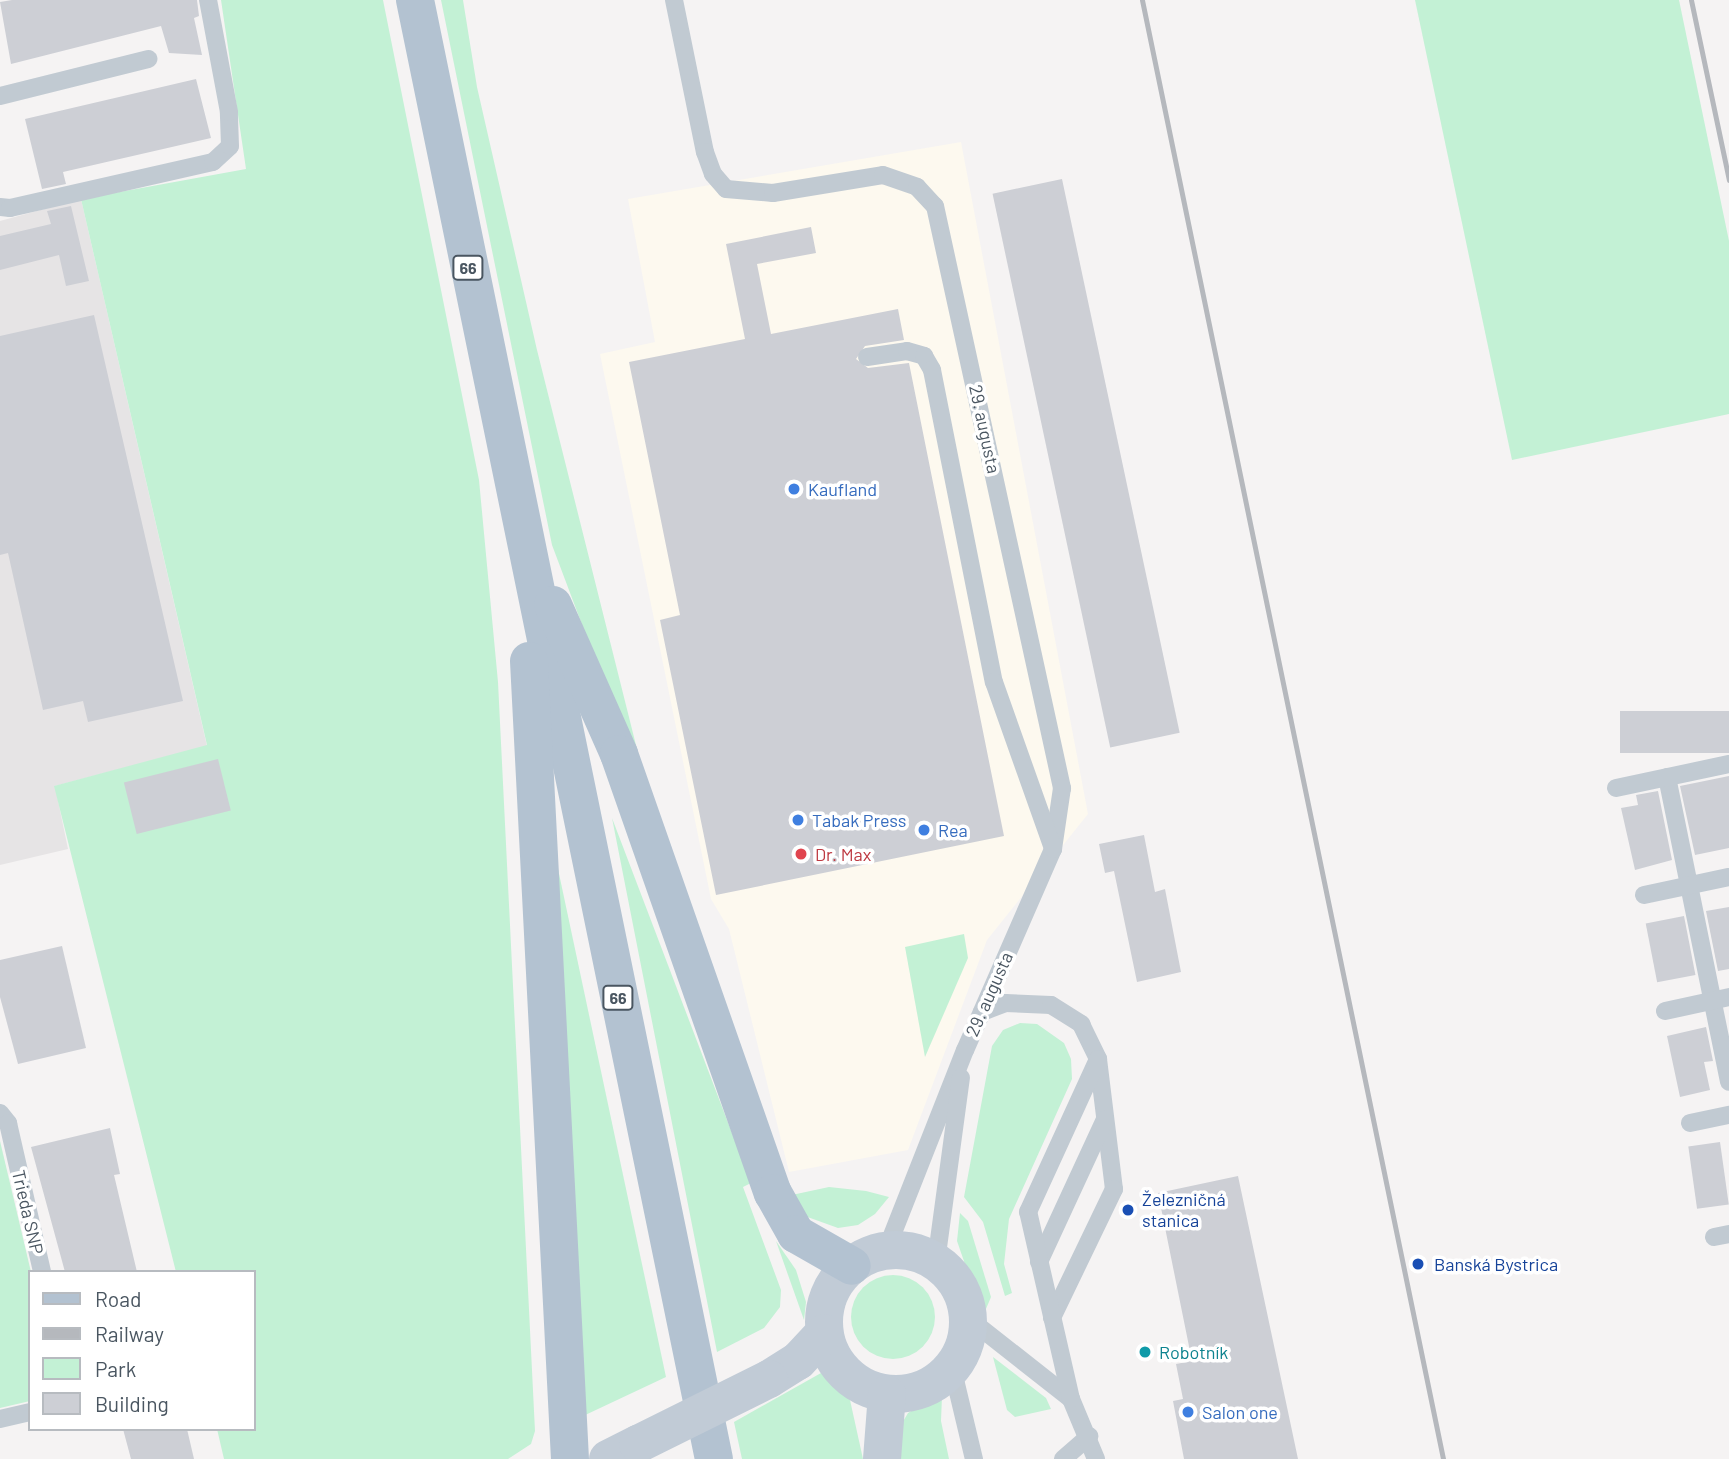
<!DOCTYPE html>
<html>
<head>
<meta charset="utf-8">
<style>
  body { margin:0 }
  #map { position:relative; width:1729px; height:1459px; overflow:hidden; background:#f5f3f3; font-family:Barlow,sans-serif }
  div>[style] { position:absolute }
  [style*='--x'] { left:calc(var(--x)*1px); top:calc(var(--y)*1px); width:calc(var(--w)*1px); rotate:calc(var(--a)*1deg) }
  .commercial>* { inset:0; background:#fdf9ef }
  .education>* { inset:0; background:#e6e4e5 }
  .green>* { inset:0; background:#c3f1d5 }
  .round { border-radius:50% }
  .building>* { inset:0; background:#cdcfd5; transform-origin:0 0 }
  .lane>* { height:18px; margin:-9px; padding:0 9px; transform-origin:9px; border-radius:9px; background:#c1cad2 }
  .secondary>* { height:38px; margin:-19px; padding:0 19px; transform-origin:19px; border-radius:19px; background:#c1cbd6 }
  .secondary>.ring { margin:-19px; padding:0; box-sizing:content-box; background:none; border:38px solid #c1cbd6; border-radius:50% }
  .primary>* { height:38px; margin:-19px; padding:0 19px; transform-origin:19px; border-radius:19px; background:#b3c2d1 }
  .rail>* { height:5px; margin:-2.5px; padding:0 2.5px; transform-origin:2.5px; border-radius:2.5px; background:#b5b8bd }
  .secondary-bridge>* { height:38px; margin:-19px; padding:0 19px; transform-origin:19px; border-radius:19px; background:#c1cbd6 }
  .dots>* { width:19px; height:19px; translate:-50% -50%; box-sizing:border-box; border:4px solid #fff; border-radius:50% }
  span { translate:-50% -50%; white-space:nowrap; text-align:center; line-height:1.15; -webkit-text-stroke:7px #fff; paint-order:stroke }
  .shield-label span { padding:2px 5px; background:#fff; border:2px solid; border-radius:5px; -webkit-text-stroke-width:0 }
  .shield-label { font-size:16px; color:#4a5661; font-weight:700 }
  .street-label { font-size:18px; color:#4a5661 }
  .shop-label { font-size:18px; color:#366cbe }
  .left { translate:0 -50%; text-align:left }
  .health-label { font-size:18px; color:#be3a42 }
  .transit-label { font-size:18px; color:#164399 }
  .culture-label { font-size:18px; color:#0d838f }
  .legend { position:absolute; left:28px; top:1270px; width:228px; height:161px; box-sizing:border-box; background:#fff; border:2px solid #b7bbc0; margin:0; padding:9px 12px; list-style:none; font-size:21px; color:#4a5661 }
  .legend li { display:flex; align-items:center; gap:14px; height:35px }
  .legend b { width:35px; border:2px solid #b7bbc0 }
</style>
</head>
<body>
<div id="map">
  <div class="commercial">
    <div style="clip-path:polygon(961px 142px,1088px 814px,987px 940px,908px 1150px,789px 1172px,729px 929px,711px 899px,600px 354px,655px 342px,628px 199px)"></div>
  </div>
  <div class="education">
    <div style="clip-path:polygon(81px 199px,207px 746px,55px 786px,68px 849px,0 865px,0 221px)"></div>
  </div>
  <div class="green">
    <div style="clip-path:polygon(221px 0,383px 0,479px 480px,498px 682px,535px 1431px,531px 1444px,508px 1459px,224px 1459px,217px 1429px,254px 1429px,254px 1272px,176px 1272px,54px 786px,207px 745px,81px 199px,246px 169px)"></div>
    <div style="clip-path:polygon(441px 0,463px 0,477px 87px,537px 350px,653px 813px,552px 545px)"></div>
    <div style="clip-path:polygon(1415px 0,1679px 0,1729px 241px,1729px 414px,1512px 460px)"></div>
    <div style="clip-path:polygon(612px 818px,751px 1183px,743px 1187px,781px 1290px,780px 1307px,764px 1328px,717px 1352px)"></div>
    <div style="clip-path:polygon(551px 836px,666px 1377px,581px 1417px)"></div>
    <div style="clip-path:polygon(964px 934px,968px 958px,925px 1057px,905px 947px)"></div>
    <div style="clip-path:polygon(1020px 1023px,1037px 1024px,1064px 1043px,1071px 1059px,1072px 1079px,1009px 1219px,1004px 1264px,1012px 1293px,1005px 1296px,983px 1222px,964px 1197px,992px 1046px,1003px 1030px)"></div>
    <div style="clip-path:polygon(0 1141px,31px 1272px,30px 1401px,0 1408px)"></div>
    <div style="clip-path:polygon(829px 1187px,866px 1191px,889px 1197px,875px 1214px,858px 1225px,838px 1228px,802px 1215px,787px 1196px)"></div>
    <div style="clip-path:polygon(960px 1213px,968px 1221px,991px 1297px,983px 1316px,957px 1241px)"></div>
    <div style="clip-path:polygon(776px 1241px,796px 1270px,806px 1302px,804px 1320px)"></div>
    <div class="round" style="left:851px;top:1275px;width:84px;height:84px"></div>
    <div style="clip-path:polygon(993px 1357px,1046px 1398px,1051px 1409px,1015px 1417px,1007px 1410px)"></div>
    <div style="clip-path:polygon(821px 1373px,850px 1400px,863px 1459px,742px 1459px,734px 1422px)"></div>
    <div style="clip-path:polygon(937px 1395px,942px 1396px,941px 1421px,949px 1459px,895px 1459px,898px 1430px,908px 1413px)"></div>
  </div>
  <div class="building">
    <div style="clip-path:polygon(12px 0,197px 0,199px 16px,194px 18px,202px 55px,169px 53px,161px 26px,11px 64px,0 2px)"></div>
    <div style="clip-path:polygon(196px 79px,211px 138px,63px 172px,66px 184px,42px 189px,25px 119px)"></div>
    <div style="left:1062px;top:179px;width:566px;height:71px;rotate:78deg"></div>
    <div style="clip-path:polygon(71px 206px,89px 281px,66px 286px,59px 255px,0 270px,0 236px,51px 224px,47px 211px)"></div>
    <div style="clip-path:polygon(811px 227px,816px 253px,757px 264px,771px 334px,898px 309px,904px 340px,865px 346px,856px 359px,868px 368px,909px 363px,1004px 836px,716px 895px,660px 620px,680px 615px,629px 362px,745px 339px,726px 244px)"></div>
    <div style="clip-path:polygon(94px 315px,183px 701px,88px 722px,83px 701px,43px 710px,8px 553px,0 555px,0 336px)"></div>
    <div style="left:1729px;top:711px;width:42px;height:109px;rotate:90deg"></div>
    <div style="left:218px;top:759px;width:53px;height:97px;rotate:76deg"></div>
    <div style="clip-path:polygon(1729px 776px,1729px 848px,1695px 855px,1680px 786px)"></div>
    <div style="clip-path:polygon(1658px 791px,1672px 860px,1635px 870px,1621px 808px,1638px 805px,1636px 795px)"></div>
    <div style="clip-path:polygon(1144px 835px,1155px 892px,1165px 889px,1181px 972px,1137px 982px,1114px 871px,1105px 873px,1099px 844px)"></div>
    <div style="clip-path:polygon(1729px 907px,1729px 969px,1718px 971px,1706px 911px)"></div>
    <div style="left:1684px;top:916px;width:60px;height:39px;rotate:79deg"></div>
    <div style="clip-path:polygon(62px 946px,86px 1048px,18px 1064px,0 997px,0 960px)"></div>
    <div style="clip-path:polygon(1706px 1027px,1713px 1061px,1704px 1062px,1710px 1090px,1680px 1097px,1667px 1036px)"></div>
    <div style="clip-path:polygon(110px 1128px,120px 1174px,114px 1175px,137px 1272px,65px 1272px,31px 1147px)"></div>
    <div style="left:1720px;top:1142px;width:63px;height:32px;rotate:82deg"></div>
    <div style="clip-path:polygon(1238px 1176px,1280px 1374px,1298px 1459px,1184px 1459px,1173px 1401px,1183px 1399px,1176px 1364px,1192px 1361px,1158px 1193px)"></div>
    <div style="clip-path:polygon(123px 1429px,187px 1429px,194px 1459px,131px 1459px)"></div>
  </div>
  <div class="lane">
    <div style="--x:674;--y:0;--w:155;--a:78.5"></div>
    <div style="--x:705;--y:152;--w:23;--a:70"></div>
    <div style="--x:713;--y:174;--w:20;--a:49"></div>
    <div style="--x:726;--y:189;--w:47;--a:4.9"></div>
    <div style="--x:773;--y:193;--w:111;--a:-9.3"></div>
    <div style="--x:883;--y:175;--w:36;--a:19"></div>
    <div style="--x:917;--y:187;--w:26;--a:47"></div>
    <div style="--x:935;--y:206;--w:596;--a:77.69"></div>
    <div style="--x:1062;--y:788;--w:62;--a:98.4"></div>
    <div style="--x:1053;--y:849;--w:219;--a:113.6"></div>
    <div style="--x:965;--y:1050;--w:216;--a:111.5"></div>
    <div style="--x:0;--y:96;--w:153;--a:-14"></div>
    <div style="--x:0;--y:207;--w:10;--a:6"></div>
    <div style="--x:10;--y:208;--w:208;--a:-12.8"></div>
    <div style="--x:213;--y:162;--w:23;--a:-43"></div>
    <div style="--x:230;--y:146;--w:34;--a:-92"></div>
    <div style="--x:229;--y:112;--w:114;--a:-100.6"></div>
    <div style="--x:867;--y:357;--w:40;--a:-8.5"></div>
    <div style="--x:907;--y:351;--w:18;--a:16"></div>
    <div style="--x:924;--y:356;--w:16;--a:60"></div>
    <div style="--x:932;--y:370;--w:318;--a:78.8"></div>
    <div style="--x:994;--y:682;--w:177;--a:70.5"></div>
    <div style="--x:1667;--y:777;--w:311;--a:78.5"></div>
    <div style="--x:1616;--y:788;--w:116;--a:-12"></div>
    <div style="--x:1644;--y:895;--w:87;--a:-12"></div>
    <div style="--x:1665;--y:1011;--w:66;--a:-12.3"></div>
    <div style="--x:982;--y:1012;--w:25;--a:-21"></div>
    <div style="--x:1005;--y:1003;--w:46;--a:2.5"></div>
    <div style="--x:1051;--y:1005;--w:36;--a:32"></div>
    <div style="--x:1081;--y:1024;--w:39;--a:64"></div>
    <div style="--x:1098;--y:1059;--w:131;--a:83"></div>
    <div style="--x:1114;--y:1189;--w:143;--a:115.7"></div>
    <div style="--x:0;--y:1113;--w:13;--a:51"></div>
    <div style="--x:8;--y:1123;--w:153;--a:77.1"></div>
    <div style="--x:1690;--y:1123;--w:40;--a:-12"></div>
    <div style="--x:1714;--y:1237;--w:15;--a:-11"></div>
    <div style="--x:936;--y:1262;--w:186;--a:-82.3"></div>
    <div style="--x:1039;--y:1262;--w:157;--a:-65.2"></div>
    <div style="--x:968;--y:1318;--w:131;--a:38.2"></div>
    <div style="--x:952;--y:1367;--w:95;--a:76.6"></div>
    <div style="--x:0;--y:1419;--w:31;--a:-13"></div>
    <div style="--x:1063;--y:1459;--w:35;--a:-41"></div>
    <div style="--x:1096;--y:1459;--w:65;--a:-112.6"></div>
    <div style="--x:1071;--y:1399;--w:192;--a:-102.9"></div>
    <div style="--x:1028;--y:1212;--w:168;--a:-65.4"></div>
  </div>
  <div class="secondary">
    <div class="ring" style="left:824px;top:1250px;width:106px;height:106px"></div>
    <div style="--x:769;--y:1379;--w:34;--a:-32"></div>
    <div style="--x:798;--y:1361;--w:38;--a:-47"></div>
    <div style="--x:608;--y:1459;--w:34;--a:-27"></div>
    <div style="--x:882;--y:1459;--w:65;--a:-85.6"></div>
  </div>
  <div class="primary">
    <div style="--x:415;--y:0;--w:1489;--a:78.42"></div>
    <div style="--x:553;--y:605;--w:163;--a:66.1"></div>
    <div style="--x:619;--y:754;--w:465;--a:70.7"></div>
    <div style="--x:773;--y:1193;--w:47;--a:60.7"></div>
    <div style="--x:796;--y:1234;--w:64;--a:29.7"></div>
    <div style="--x:529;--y:661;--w:799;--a:87.06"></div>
  </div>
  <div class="rail">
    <div style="--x:1142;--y:0;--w:1490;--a:78.34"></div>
    <div style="--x:1691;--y:0;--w:184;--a:78.1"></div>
  </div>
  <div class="secondary-bridge">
    <div style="--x:638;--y:1444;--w:146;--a:-26.4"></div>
  </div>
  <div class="dots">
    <div style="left:794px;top:489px;background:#3f7fe0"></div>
    <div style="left:798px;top:820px;background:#3f7fe0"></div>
    <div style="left:924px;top:830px;background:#3f7fe0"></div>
    <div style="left:801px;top:854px;background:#e0444e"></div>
    <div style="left:1128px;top:1210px;background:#1a4fb4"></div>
    <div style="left:1418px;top:1264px;background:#1a4fb4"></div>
    <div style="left:1145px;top:1352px;background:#0f9aa8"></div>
    <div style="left:1188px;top:1412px;background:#3f7fe0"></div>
  </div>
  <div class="shield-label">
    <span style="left:468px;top:268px">66</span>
    <span style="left:618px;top:998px">66</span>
  </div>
  <div class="street-label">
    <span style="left:985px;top:429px;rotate:78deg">29. augusta</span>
    <span style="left:989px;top:994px;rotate:-66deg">29. augusta</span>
    <span style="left:28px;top:1212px;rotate:77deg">Trieda SNP</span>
  </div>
  <div class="shop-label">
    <span class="left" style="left:808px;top:489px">Kaufland</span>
    <span class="left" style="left:812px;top:820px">Tabak Press</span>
    <span class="left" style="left:938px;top:830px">Rea</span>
    <span class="left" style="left:1202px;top:1412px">Salon one</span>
  </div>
  <div class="health-label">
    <span class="left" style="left:815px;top:854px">Dr. Max</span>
  </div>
  <div class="transit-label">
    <span class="left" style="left:1142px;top:1210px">Železničná<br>stanica</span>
    <span class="left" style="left:1434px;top:1264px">Banská Bystrica</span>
  </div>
  <div class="culture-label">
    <span class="left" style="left:1159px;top:1352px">Robotník</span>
  </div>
  <ul class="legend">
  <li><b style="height:9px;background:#b3c2d1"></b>Road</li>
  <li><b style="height:9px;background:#b5b8bd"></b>Railway</li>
  <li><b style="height:19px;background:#c3f1d5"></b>Park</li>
  <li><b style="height:19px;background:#cdcfd5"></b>Building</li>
  </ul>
</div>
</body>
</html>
